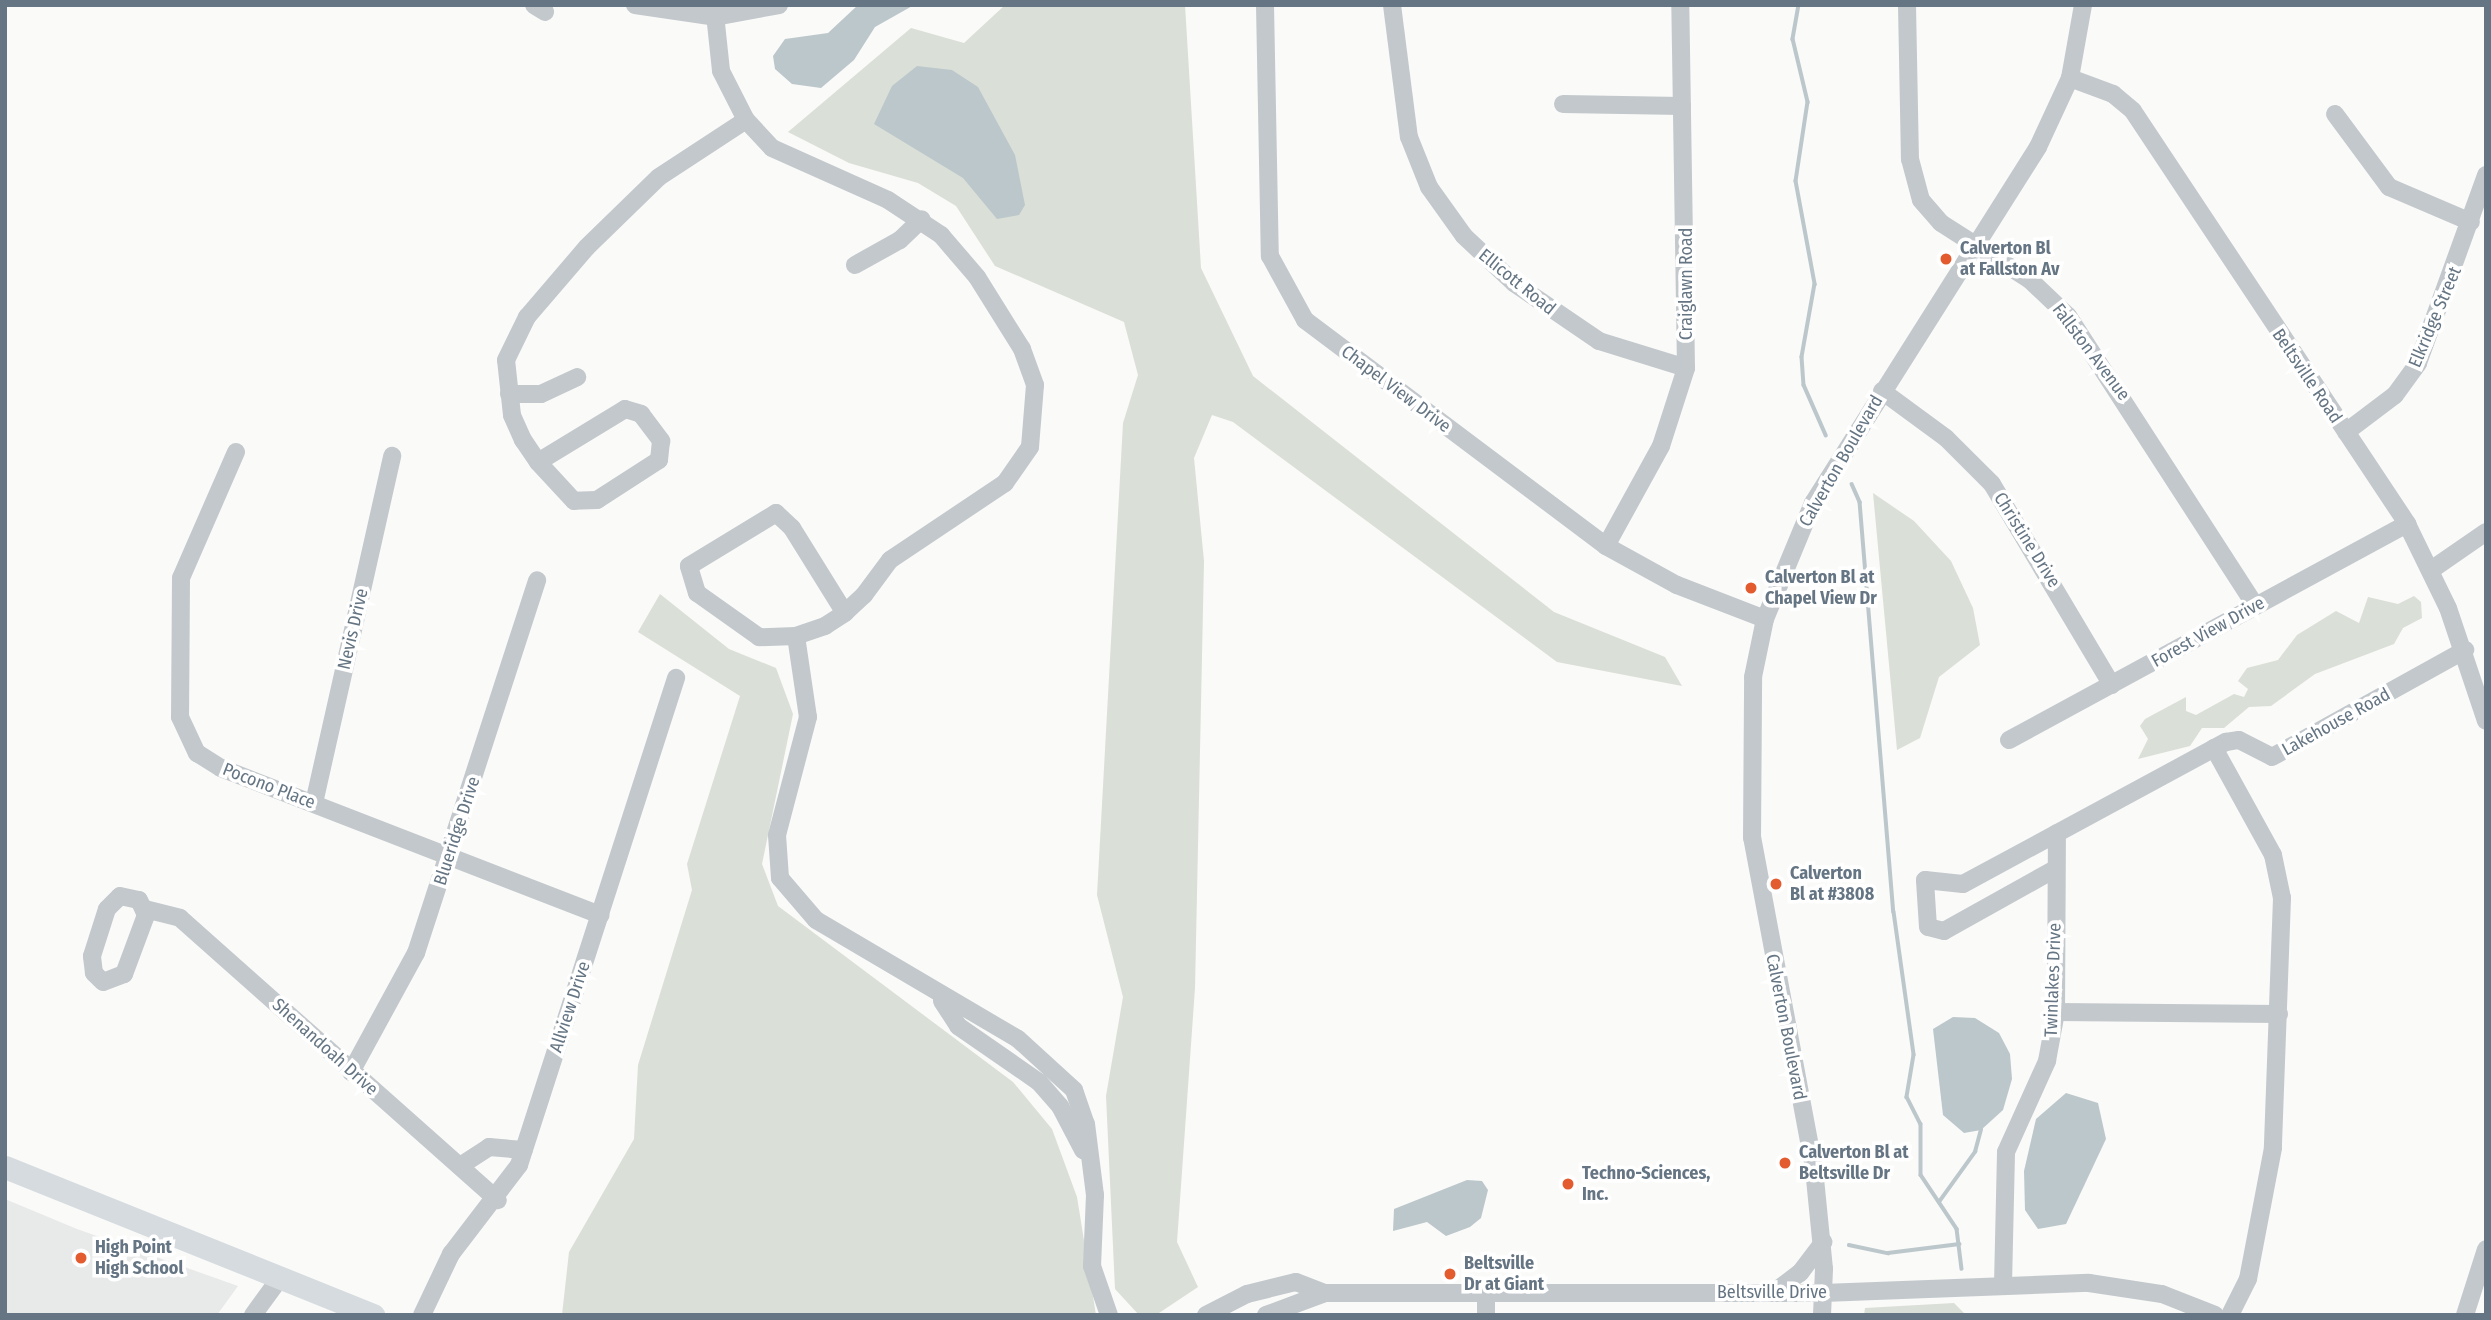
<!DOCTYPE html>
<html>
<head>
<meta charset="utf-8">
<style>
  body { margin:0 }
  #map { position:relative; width:2491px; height:1320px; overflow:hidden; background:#fafaf8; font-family:"Fira Sans Condensed",sans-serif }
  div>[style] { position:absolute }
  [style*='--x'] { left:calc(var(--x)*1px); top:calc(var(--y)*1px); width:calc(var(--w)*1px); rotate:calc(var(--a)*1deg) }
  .built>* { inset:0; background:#e8e9e9 }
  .green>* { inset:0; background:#dadfd7 }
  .water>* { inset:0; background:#bcc7cc }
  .stream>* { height:3.5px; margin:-1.75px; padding:0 1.75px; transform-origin:1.75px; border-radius:1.75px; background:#bcc7cc }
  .minor>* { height:18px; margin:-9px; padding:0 9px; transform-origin:9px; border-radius:9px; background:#c3c8cc }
  .major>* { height:23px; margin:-11.5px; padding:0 11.5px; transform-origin:11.5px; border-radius:11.5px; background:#d6dbdf }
  .dots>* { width:19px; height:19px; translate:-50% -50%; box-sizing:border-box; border:4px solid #fff; border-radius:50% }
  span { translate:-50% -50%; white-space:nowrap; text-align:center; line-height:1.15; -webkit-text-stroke:7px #fff; paint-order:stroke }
  .poi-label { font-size:18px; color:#657583; font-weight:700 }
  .left { translate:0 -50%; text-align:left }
  .street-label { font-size:18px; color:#657583 }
  .frame { position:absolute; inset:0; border:7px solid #657583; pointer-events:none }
</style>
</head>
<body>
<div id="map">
  <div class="built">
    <div style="clip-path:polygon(5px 1199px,77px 1229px,238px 1286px,217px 1315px,5px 1315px)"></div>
  </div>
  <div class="green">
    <div style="clip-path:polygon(1005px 5px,1185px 5px,1201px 268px,1253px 376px,1554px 612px,1665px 657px,1682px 686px,1557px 662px,1233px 422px,1212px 415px,1194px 458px,1204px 561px,1195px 988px,1177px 1242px,1198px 1287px,1156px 1315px,1139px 1315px,1115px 1289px,1106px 1096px,1123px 997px,1097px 895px,1123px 423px,1138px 375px,1124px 322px,995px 266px,956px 206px,918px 183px,849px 163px,788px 132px,911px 28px,964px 43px)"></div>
    <div style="clip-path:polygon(1873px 493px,1914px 521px,1951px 561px,1973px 608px,1980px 645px,1939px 677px,1920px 738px,1897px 750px)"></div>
    <div style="clip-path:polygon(660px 594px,729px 649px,776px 668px,793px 714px,762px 864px,778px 906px,1013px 1082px,1052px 1129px,1077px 1197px,1096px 1315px,562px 1315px,569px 1252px,634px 1139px,638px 1065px,692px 890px,687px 864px,740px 696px,638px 632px)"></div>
    <div style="clip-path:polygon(2414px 596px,2421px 602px,2422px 618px,2403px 628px,2394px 644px,2315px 674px,2271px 706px,2249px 707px,2224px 728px,2202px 728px,2190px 746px,2138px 759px,2148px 739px,2140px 726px,2145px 719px,2186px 697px,2186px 711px,2196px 715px,2234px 694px,2244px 697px,2248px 689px,2238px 681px,2247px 668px,2278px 660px,2297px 635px,2336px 611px,2359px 623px,2368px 597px,2398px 604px)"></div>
    <div style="clip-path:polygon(1954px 1303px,1966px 1315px,1864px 1315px,1865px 1308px)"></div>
  </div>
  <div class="water">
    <div style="clip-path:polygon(858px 5px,914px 5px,875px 27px,854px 60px,821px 88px,792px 84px,775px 69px,773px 56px,785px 39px,828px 33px)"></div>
    <div style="clip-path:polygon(917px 66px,952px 70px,978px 87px,1015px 155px,1025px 205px,1019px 215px,997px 219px,963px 178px,874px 124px,892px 86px)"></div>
    <div style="clip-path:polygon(1953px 1017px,1975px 1018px,1999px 1033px,2010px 1054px,2012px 1079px,2003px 1110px,1981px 1130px,1964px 1133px,1943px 1115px,1933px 1029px)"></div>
    <div style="clip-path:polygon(2066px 1093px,2098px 1103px,2106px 1139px,2066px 1224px,2038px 1229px,2025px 1210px,2024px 1171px,2036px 1119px)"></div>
    <div style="clip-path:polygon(1467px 1180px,1482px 1181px,1488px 1190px,1481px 1218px,1470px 1227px,1446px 1236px,1427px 1222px,1393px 1231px,1394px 1209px)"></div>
  </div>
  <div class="stream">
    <div style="--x:1799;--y:5;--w:35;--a:100"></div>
    <div style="--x:1793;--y:39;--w:65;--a:76.6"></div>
    <div style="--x:1808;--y:102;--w:80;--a:98.6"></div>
    <div style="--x:1796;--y:181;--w:105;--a:79.5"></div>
    <div style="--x:1815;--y:284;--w:74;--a:100.1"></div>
    <div style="--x:1802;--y:357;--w:28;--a:86"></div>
    <div style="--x:1804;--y:385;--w:55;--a:66.3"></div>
    <div style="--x:1852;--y:484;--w:20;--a:66"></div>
    <div style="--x:1860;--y:502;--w:411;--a:85.3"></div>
    <div style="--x:1894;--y:912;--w:144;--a:82"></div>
    <div style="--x:1914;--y:1055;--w:43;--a:99.5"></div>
    <div style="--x:1907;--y:1097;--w:30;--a:63"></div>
    <div style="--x:1921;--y:1124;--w:51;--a:90"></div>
    <div style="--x:1921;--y:1175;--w:65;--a:56.3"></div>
    <div style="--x:1957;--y:1229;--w:40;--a:82.9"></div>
    <div style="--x:1939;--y:1202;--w:62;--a:-54.2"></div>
    <div style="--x:1975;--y:1152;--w:23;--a:-75"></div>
    <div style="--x:1849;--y:1245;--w:40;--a:12"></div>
    <div style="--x:1888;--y:1253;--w:72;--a:-7.2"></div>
  </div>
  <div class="minor">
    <div style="--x:534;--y:5;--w:13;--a:32"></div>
    <div style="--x:635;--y:5;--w:81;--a:8.5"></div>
    <div style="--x:715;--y:17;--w:65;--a:-10.6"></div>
    <div style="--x:714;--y:5;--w:66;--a:83.9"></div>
    <div style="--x:721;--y:71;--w:55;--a:63"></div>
    <div style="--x:746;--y:120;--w:38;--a:47"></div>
    <div style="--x:772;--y:148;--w:127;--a:24.1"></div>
    <div style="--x:888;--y:200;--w:64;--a:33.4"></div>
    <div style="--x:941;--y:235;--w:55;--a:49.4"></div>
    <div style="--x:977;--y:277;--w:85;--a:58"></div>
    <div style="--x:1022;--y:349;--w:38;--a:70"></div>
    <div style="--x:1035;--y:385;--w:62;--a:94.6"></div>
    <div style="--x:1030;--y:447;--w:44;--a:124.8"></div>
    <div style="--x:1005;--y:483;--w:138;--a:146.2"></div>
    <div style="--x:890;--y:560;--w:44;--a:126.6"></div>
    <div style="--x:864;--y:595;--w:26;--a:137"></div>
    <div style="--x:845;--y:613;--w:24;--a:147"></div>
    <div style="--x:825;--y:626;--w:31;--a:161"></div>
    <div style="--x:796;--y:636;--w:37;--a:178"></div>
    <div style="--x:759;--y:637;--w:76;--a:-144.6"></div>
    <div style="--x:697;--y:593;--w:28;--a:-107"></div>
    <div style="--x:689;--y:566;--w:102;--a:-31.3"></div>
    <div style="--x:776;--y:513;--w:22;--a:43"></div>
    <div style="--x:792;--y:528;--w:100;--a:58.1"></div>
    <div style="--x:1265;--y:5;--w:251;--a:88.9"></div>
    <div style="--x:1270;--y:256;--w:73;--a:61.3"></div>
    <div style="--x:1305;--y:320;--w:376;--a:36.9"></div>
    <div style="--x:1606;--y:546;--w:81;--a:28.8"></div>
    <div style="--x:1677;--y:585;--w:94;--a:21.1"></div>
    <div style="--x:1392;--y:5;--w:133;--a:82.7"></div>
    <div style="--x:1409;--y:137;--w:54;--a:68.2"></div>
    <div style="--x:1429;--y:187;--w:60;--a:54.5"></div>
    <div style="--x:1464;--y:236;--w:69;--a:43.2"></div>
    <div style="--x:1514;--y:283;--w:103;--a:34.3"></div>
    <div style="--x:1599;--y:341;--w:91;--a:17.2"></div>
    <div style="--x:1907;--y:5;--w:154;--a:88.9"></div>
    <div style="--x:1910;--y:159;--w:42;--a:75"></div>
    <div style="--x:1921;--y:200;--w:30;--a:49"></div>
    <div style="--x:1941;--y:223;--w:106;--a:32.6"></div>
    <div style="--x:2030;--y:280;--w:52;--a:43.5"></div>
    <div style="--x:2068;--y:316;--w:344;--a:57.1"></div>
    <div style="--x:2070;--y:78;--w:46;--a:20.4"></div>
    <div style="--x:2113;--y:94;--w:26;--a:40"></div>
    <div style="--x:2133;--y:111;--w:496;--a:56.4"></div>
    <div style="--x:2407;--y:524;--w:93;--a:64"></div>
    <div style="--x:2448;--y:608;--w:119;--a:71.4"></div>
    <div style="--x:1563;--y:104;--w:119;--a:1"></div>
    <div style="--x:2335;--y:114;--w:91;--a:53.5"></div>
    <div style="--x:2389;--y:187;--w:89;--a:23.1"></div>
    <div style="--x:855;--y:265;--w:51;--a:-29.1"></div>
    <div style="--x:900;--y:240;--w:30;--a:-44"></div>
    <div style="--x:1882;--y:391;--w:79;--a:36.3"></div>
    <div style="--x:1946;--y:438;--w:65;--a:45"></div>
    <div style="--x:1992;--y:484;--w:234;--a:59.2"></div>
    <div style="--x:509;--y:394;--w:32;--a:0"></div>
    <div style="--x:541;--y:394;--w:40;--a:-25"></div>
    <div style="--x:2346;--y:432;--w:61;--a:-37.1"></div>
    <div style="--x:2395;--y:395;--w:39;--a:-54"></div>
    <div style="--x:2418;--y:363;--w:200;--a:-70.1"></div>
    <div style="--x:236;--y:452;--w:137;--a:113.6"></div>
    <div style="--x:181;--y:578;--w:139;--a:90.4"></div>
    <div style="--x:180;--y:717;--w:40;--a:65"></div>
    <div style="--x:197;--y:753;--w:28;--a:32"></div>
    <div style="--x:221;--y:768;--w:407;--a:21.2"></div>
    <div style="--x:538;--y:462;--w:102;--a:-31.3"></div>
    <div style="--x:625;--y:409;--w:17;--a:17"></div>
    <div style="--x:641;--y:414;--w:34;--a:53"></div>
    <div style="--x:661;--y:441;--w:19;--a:96"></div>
    <div style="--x:659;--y:460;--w:74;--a:147.2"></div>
    <div style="--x:597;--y:500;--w:23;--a:178"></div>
    <div style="--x:574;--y:501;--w:53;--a:-132.7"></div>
    <div style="--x:538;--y:462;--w:27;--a:-124"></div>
    <div style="--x:523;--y:440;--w:27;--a:-114"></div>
    <div style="--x:512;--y:415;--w:55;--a:-96.2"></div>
    <div style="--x:506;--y:360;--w:48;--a:-64"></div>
    <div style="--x:527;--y:317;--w:92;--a:-49.4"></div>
    <div style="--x:587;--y:247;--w:100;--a:-44.2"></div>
    <div style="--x:659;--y:177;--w:104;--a:-33.2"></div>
    <div style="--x:1606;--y:546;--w:114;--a:-61.2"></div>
    <div style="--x:1661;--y:446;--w:82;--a:-72.2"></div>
    <div style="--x:1686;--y:368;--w:363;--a:-90.9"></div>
    <div style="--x:2431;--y:570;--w:67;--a:-34.6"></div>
    <div style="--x:796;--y:636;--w:82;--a:81.6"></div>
    <div style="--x:808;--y:717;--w:122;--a:104.7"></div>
    <div style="--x:777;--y:835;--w:43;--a:86"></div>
    <div style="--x:780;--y:878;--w:55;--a:49.4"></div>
    <div style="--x:816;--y:920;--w:234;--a:30.5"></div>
    <div style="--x:1018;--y:1039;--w:76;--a:42.3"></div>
    <div style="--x:1074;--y:1090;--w:36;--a:71"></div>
    <div style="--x:1086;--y:1124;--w:72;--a:82.8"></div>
    <div style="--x:1095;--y:1195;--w:71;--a:92.4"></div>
    <div style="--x:1092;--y:1266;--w:52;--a:70.9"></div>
    <div style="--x:2009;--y:740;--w:453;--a:-28.5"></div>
    <div style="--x:2214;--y:748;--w:122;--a:61.1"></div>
    <div style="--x:2273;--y:855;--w:44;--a:78.2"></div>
    <div style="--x:2282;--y:898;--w:250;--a:92.1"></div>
    <div style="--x:2273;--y:1148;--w:133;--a:100.8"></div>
    <div style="--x:2248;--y:1279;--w:40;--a:116.6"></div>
    <div style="--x:314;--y:803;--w:356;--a:-77.3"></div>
    <div style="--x:2055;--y:869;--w:127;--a:150.8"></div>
    <div style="--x:1944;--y:931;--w:16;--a:-166"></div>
    <div style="--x:1928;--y:927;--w:47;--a:-93.7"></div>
    <div style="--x:1925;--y:880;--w:38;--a:6"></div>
    <div style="--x:1963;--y:884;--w:299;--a:-28.4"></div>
    <div style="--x:2226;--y:742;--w:13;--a:-9"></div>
    <div style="--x:2239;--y:740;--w:37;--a:27"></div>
    <div style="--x:2272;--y:757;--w:221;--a:-29"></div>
    <div style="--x:120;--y:896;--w:19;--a:12"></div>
    <div style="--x:139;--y:900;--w:17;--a:65"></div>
    <div style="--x:146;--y:915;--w:63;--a:110.4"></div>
    <div style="--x:124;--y:974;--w:22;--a:159"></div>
    <div style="--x:103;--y:982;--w:13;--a:-135"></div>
    <div style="--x:94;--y:973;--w:17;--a:-97"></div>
    <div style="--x:92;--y:956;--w:49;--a:-72.3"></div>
    <div style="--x:107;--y:909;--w:18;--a:-45"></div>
    <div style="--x:145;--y:909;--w:36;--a:14"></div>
    <div style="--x:180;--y:918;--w:425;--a:41.6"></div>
    <div style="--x:942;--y:1001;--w:30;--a:57"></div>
    <div style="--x:958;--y:1026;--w:98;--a:34.7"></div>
    <div style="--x:1039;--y:1082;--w:32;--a:49"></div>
    <div style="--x:1060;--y:1106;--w:50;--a:62.4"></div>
    <div style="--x:2056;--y:1012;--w:223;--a:0.5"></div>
    <div style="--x:351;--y:1072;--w:136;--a:-61.4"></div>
    <div style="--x:416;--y:953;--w:392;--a:-72"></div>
    <div style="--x:460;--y:1166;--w:35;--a:-33"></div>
    <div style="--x:489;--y:1147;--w:35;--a:5"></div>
    <div style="--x:2003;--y:1285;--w:133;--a:-88.7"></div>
    <div style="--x:2006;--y:1152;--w:100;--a:-65.7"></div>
    <div style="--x:2047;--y:1061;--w:50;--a:-79.6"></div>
    <div style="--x:2056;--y:1012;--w:179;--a:-89.7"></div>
    <div style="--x:1486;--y:1293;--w:22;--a:90"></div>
    <div style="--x:1773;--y:1293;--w:34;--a:-37"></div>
    <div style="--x:1800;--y:1273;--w:39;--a:-53"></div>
    <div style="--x:253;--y:1315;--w:46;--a:-53.9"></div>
    <div style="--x:422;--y:1315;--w:68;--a:-64.6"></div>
    <div style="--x:451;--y:1254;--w:112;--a:-52.6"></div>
    <div style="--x:519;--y:1165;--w:512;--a:-72.13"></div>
    <div style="--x:1206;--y:1315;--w:46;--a:-27.1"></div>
    <div style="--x:1247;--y:1294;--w:50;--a:-13.8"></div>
    <div style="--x:1296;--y:1282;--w:31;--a:21"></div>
    <div style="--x:1325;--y:1293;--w:498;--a:0"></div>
    <div style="--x:1823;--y:1293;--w:266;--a:-2.2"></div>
    <div style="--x:2089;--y:1283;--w:74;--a:8.6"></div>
    <div style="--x:2162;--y:1294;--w:57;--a:21.6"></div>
    <div style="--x:1266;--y:1315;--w:63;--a:-20.4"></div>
    <div style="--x:1822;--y:1315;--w:46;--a:-87.5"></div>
    <div style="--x:1824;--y:1269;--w:101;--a:-95.7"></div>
    <div style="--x:1814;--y:1168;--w:336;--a:-100.6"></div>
    <div style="--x:1752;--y:838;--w:161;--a:-89.6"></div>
    <div style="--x:1753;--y:677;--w:59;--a:-78.3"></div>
    <div style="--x:1765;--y:619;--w:126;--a:-67.5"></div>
    <div style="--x:1813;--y:503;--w:421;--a:-57.7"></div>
    <div style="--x:2038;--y:147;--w:76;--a:-65.1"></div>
    <div style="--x:2070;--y:78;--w:74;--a:-79.9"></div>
    <div style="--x:2465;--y:1315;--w:69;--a:-72.3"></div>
  </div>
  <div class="major">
    <div style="--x:5;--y:1167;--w:397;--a:21.9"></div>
  </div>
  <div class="dots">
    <div style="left:1946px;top:259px;background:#e25c2f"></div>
    <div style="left:1751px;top:588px;background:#e25c2f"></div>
    <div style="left:1776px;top:884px;background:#e25c2f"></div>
    <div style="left:1785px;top:1163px;background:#e25c2f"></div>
    <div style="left:1568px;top:1184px;background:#e25c2f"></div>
    <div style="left:81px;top:1258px;background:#e25c2f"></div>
    <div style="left:1450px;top:1274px;background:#e25c2f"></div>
  </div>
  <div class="poi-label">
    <span class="left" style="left:1960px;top:259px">Calverton Bl<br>at Fallston Av</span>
    <span class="left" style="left:1765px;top:588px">Calverton Bl at<br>Chapel View Dr</span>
    <span class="left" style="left:1790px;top:884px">Calverton<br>Bl at #3808</span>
    <span class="left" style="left:1799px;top:1163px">Calverton Bl at<br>Beltsville Dr</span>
    <span class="left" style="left:1582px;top:1184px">Techno-Sciences,<br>Inc.</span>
    <span class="left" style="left:95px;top:1258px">High Point<br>High School</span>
    <span class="left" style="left:1464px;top:1274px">Beltsville<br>Dr at Giant</span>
  </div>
  <div class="street-label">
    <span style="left:1517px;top:282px;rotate:39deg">Ellicott Road</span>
    <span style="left:1686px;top:284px;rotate:-90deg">Craiglawn Road</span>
    <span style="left:2435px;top:317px;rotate:-67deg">Elkridge Street</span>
    <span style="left:2091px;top:352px;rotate:53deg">Fallston Avenue</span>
    <span style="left:2307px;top:376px;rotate:56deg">Beltsville Road</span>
    <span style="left:1396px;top:389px;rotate:37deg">Chapel View Drive</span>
    <span style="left:1841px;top:461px;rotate:-60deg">Calverton Boulevard</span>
    <span style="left:2027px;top:540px;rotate:58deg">Christine Drive</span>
    <span style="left:353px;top:629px;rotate:-77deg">Nevis Drive</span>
    <span style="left:2208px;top:632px;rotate:-29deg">Forest View Drive</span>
    <span style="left:2336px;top:722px;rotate:-29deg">Lakehouse Road</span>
    <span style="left:269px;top:786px;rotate:21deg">Pocono Place</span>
    <span style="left:457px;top:831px;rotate:-72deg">Blueridge Drive</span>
    <span style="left:2053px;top:980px;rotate:-88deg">Twinlakes Drive</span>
    <span style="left:570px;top:1007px;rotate:-72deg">Allview Drive</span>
    <span style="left:1786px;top:1027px;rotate:79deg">Calverton Boulevard</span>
    <span style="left:325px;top:1047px;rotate:42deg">Shenandoah Drive</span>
    <span style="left:1772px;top:1292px">Beltsville Drive</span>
  </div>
  <div class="frame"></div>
</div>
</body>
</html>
